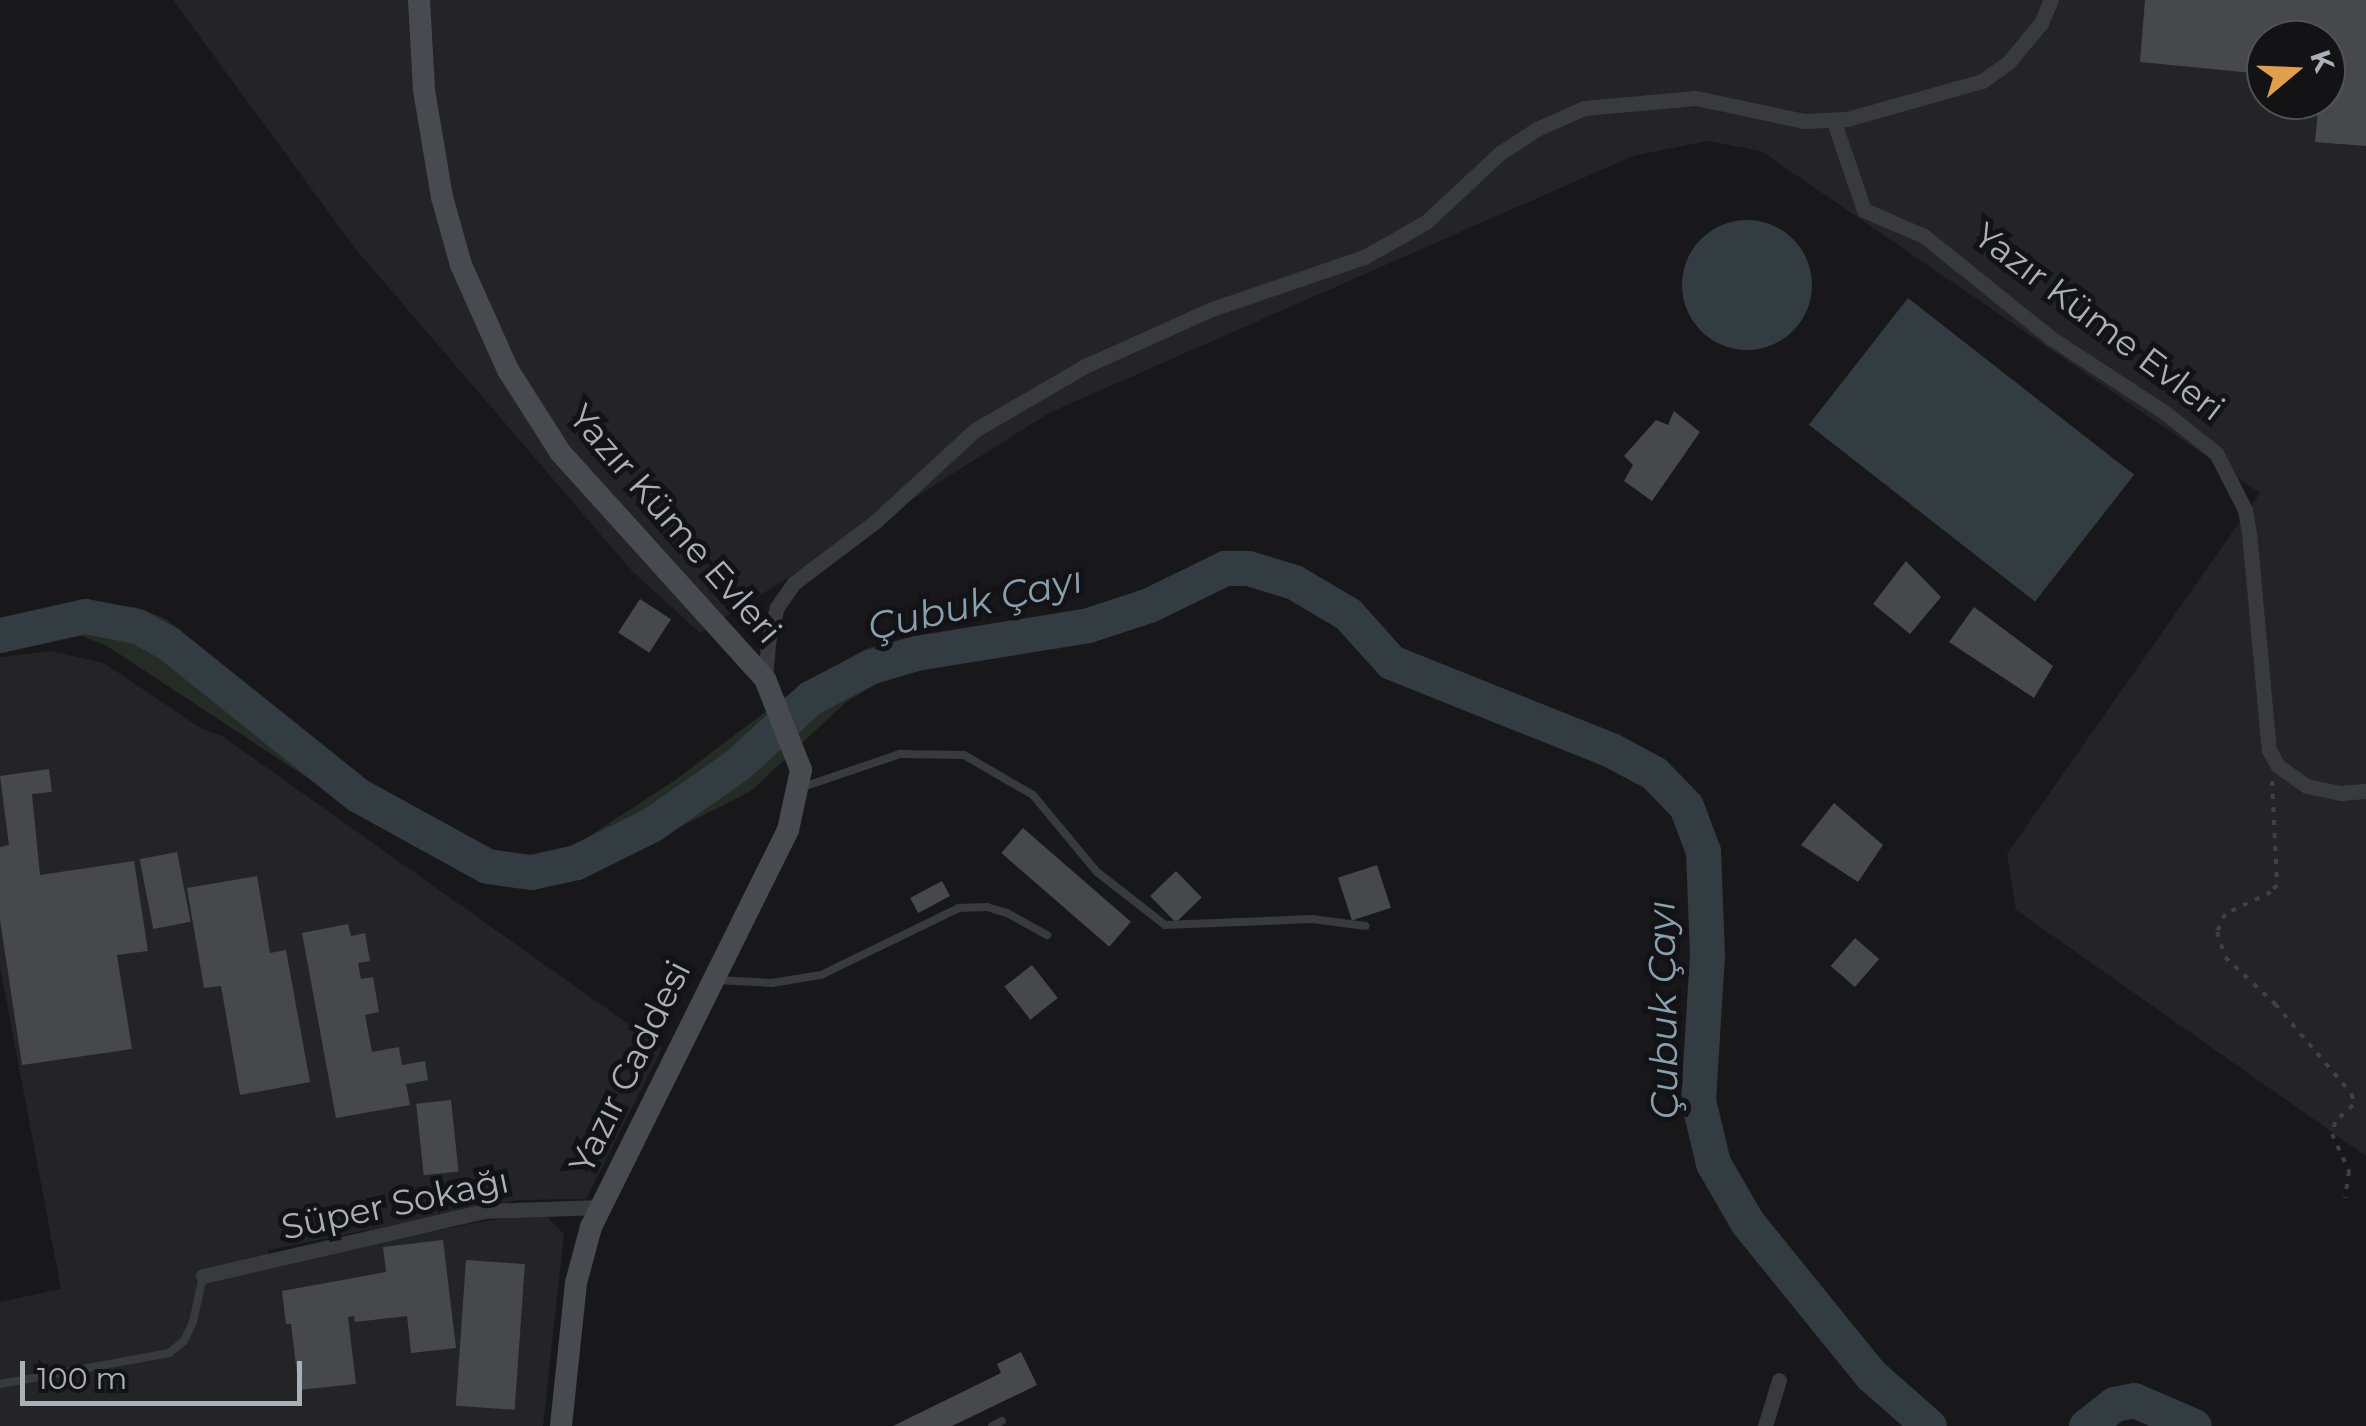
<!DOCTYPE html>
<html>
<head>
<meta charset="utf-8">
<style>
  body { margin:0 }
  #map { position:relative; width:2366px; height:1426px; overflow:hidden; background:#18181a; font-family:Montserrat,sans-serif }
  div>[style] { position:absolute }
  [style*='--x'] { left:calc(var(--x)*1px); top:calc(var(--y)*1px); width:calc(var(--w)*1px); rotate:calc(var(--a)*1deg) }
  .built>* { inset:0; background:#242427 }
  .green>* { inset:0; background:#242c25 }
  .water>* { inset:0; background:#323c41; transform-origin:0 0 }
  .round { border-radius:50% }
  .river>* { height:35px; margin:-17.5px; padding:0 17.5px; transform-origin:17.5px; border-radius:17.5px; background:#323c41 }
  .building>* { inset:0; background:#47484c; transform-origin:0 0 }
  .path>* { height:4px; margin-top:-2px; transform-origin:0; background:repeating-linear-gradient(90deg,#3f4145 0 5px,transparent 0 13px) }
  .lane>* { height:8px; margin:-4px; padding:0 4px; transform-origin:4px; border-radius:4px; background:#393a3e }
  .street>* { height:15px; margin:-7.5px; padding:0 7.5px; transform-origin:7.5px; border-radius:7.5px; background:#393a3e }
  .secondary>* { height:22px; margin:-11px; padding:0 11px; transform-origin:11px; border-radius:11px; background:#474a4e }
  span { translate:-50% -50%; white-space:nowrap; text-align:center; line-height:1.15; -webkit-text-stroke:10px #131315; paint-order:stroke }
  .street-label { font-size:35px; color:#abb0b8 }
  .water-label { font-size:38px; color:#86a0af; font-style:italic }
  .north { position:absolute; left:2246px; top:20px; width:100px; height:100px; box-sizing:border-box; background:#131315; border:2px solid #505256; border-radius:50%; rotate:71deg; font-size:28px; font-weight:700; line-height:40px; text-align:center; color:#abb0b8 }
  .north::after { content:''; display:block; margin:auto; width:35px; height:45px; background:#e0a04a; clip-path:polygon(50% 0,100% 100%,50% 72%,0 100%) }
  .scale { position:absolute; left:20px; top:1361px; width:282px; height:45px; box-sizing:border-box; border:5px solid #abb0b8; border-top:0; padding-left:12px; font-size:30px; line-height:35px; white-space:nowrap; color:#abb0b8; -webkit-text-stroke:8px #131315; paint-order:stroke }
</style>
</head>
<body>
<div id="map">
  <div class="built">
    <div style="clip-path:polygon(evenodd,173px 0,2366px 0,2366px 1156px,2016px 910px,2007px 854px,2260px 493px,1761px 151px,1707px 141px,1633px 156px,1049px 413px,700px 633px,633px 572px,354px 247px,173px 0,2266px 40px,2326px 40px,2326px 100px,2266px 100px,2266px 40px)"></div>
    <div style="clip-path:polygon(51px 651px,104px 663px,202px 729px,222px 736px,662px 1048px,586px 1199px,518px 1200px,268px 1250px,270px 1265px,474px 1223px,543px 1213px,564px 1234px,543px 1426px,0 1426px,0 1302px,61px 1289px,0 967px,0 657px)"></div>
  </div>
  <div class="green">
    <div style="clip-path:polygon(89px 602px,135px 607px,166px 619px,355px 778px,440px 831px,514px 863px,552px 857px,571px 848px,674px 781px,786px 696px,868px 648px,909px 637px,909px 673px,887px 678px,846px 702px,751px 791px,595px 870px,557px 884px,524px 887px,466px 873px,388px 831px,107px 646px,82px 636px,62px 636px,0 646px,0 625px)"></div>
  </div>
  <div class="water">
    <div class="round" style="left:1682px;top:220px;width:130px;height:130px"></div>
    <div style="left:1908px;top:298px;width:287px;height:161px;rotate:38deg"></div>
  </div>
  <div class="river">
    <div style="--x:0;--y:635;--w:87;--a:-12.6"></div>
    <div style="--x:85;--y:616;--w:53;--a:10.9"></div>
    <div style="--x:137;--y:626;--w:35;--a:29"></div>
    <div style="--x:168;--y:643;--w:243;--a:38.7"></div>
    <div style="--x:358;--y:795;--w:147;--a:28.8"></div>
    <div style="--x:487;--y:866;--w:44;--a:7.8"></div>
    <div style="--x:531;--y:872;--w:46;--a:-12.5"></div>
    <div style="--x:576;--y:862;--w:84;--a:-26.3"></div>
    <div style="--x:651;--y:825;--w:106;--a:-35"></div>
    <div style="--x:738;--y:764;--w:98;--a:-42.5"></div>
    <div style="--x:810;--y:698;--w:67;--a:-27.7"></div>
    <div style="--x:869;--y:667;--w:49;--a:-16.6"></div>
    <div style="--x:916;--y:653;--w:174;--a:-9.2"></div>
    <div style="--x:1088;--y:625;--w:64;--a:-18.2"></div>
    <div style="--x:1149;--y:605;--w:85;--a:-26"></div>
    <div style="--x:1225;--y:568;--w:23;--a:0"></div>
    <div style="--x:1248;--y:568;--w:48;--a:16.9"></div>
    <div style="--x:1294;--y:582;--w:63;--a:30.7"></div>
    <div style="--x:1348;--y:614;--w:64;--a:48.1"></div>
    <div style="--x:1391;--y:662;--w:237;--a:21.8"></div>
    <div style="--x:1611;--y:750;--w:49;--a:28.1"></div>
    <div style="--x:1654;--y:773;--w:46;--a:45.9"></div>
    <div style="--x:1686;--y:806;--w:48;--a:69.3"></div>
    <div style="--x:1703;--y:851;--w:103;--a:87.8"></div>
    <div style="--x:1707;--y:954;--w:146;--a:93.5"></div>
    <div style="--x:1698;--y:1100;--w:65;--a:76.6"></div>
    <div style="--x:1713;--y:1163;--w:68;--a:60"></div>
    <div style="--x:1747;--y:1222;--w:197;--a:51"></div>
    <div style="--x:1871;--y:1375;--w:77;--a:41.3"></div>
    <div style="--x:2086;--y:1426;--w:36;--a:-38"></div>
    <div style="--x:2114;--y:1404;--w:20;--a:-11"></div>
    <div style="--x:2134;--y:1400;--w:65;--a:23.4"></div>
  </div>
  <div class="building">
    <div style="clip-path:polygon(2145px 0,2366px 0,2366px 146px,2315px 142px,2319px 100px,2326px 100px,2326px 40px,2266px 40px,2266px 97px,2261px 96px,2263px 74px,2140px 62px)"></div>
    <div style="clip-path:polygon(1674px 411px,1700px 432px,1652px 501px,1624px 481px,1633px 465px,1624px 456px,1656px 420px,1668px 425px)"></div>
    <div style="clip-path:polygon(1906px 561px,1941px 597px,1910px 634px,1873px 604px)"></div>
    <div style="left:640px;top:599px;width:37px;height:40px;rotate:33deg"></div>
    <div style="clip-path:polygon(1974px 607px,2053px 666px,2034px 698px,1949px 642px)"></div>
    <div style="clip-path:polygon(49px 769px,52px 792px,32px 794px,40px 875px,134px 861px,148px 951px,117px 955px,132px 1049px,22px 1065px,0 920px,0 847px,9px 845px,0 776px)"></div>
    <div style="clip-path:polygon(1834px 803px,1883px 845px,1858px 882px,1801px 845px)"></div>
    <div style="left:1023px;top:828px;width:143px;height:33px;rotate:41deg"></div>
    <div style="left:177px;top:852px;width:71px;height:38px;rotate:79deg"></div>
    <div style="left:1377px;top:865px;width:45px;height:41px;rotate:72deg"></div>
    <div style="left:1176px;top:871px;width:37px;height:36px;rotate:46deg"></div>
    <div style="clip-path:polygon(257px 876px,270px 953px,286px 950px,310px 1082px,240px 1095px,221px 986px,204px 988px,187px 888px)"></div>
    <div style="left:942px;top:881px;width:17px;height:36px;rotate:62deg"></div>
    <div style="clip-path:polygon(348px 924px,351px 936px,365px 933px,370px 961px,358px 963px,361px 979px,373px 977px,379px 1012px,365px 1015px,372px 1052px,399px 1047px,402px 1065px,425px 1061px,428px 1080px,406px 1084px,410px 1105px,336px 1118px,302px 933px)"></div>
    <div style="left:1855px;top:938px;width:32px;height:37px;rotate:41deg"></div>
    <div style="left:1032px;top:965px;width:42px;height:35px;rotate:52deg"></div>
    <div style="left:451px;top:1100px;width:72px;height:35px;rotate:84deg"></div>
    <div style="clip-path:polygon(443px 1240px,456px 1348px,411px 1353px,407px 1316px,355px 1322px,354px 1316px,348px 1317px,356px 1384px,299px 1390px,291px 1324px,286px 1324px,282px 1291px,386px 1272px,383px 1247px)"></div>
    <div style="left:466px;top:1260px;width:59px;height:146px;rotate:4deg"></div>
    <div style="clip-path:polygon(1021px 1352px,1037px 1385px,952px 1426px,893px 1426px,1001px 1373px,997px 1364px)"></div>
  </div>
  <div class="path">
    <div style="--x:2272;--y:781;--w:104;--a:87.2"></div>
    <div style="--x:2277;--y:885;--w:9;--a:131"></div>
    <div style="--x:2271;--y:892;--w:51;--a:154.4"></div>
    <div style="--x:2225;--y:914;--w:20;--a:114"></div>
    <div style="--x:2217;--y:932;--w:26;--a:72"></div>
    <div style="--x:2225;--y:957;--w:69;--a:43.2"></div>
    <div style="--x:2275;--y:1004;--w:118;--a:49.5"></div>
    <div style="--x:2352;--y:1094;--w:11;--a:85"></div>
    <div style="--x:2353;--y:1105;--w:25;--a:137"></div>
    <div style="--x:2335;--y:1122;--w:12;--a:104"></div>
    <div style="--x:2332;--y:1134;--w:41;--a:65.3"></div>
    <div style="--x:2349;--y:1171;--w:27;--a:98"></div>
  </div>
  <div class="lane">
    <div style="--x:800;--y:788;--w:106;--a:-18.8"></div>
    <div style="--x:900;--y:754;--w:64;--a:0.9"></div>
    <div style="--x:964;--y:755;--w:80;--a:30.1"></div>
    <div style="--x:1033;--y:795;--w:100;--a:50.3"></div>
    <div style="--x:1097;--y:872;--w:86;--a:37.9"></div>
    <div style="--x:1165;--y:925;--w:147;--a:-2.3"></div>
    <div style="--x:1312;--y:919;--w:54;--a:7.4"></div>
    <div style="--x:716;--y:980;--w:56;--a:3.1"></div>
    <div style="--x:772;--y:983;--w:50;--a:-9.3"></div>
    <div style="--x:821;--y:975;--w:153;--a:-25.9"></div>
    <div style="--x:959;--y:908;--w:28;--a:-2"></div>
    <div style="--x:987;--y:907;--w:21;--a:17"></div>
    <div style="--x:1007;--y:913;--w:46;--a:28.8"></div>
    <div style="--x:0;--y:1384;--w:172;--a:-10.4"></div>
    <div style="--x:169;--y:1353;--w:19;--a:-39"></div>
    <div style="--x:184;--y:1341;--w:21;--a:-65"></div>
    <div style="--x:193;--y:1322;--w:47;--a:-77.7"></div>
    <div style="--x:992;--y:1426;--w:11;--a:-27"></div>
  </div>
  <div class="street">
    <div style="--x:1834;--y:122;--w:93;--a:71.2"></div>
    <div style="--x:1864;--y:210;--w:65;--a:23.4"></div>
    <div style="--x:1924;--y:236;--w:163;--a:38.8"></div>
    <div style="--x:2051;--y:338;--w:135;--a:33.2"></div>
    <div style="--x:2164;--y:412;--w:66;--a:38.3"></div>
    <div style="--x:2216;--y:453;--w:64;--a:63"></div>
    <div style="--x:2245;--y:510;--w:22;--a:80"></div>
    <div style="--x:2249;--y:532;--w:219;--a:84.8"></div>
    <div style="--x:2269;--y:750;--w:18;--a:61"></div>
    <div style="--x:2278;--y:766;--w:35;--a:35"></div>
    <div style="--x:2307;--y:786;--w:35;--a:12"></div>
    <div style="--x:2341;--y:793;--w:25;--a:-5"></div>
    <div style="--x:765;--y:679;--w:37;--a:-85"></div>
    <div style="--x:768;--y:642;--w:36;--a:-76"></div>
    <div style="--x:777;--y:607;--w:29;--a:-55"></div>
    <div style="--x:794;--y:583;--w:103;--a:-37.1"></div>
    <div style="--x:876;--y:521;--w:134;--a:-42.6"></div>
    <div style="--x:975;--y:430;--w:127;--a:-30.2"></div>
    <div style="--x:1085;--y:366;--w:139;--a:-24.2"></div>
    <div style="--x:1212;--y:309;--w:161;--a:-18.9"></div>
    <div style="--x:1364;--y:257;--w:71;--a:-29.4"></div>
    <div style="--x:1426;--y:222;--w:101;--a:-43"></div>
    <div style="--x:1500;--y:153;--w:44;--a:-33"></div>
    <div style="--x:1537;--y:129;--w:51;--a:-24.1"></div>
    <div style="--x:1584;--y:108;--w:112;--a:-5.1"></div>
    <div style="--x:1696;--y:98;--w:110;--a:12"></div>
    <div style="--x:1804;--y:121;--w:43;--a:-2.7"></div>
    <div style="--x:1847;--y:119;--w:140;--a:-15.7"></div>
    <div style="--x:1982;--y:81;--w:32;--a:-35"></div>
    <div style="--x:2008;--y:63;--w:52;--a:-50.5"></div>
    <div style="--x:2041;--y:23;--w:25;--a:-67"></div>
    <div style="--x:203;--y:1276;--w:288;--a:-13"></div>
    <div style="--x:484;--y:1211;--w:116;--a:-2"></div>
    <div style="--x:1765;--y:1426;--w:48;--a:-73.1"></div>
  </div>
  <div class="secondary">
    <div style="--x:419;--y:0;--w:90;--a:86.8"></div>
    <div style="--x:424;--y:90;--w:109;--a:80.5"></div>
    <div style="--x:442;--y:197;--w:71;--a:74.4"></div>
    <div style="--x:461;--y:265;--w:115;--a:65.9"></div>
    <div style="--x:508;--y:370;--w:97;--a:57.6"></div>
    <div style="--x:560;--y:452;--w:306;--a:47.9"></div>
    <div style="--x:765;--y:679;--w:98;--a:68.4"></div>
    <div style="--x:801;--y:770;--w:61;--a:102.2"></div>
    <div style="--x:788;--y:830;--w:443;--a:116.4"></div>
    <div style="--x:591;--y:1227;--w:58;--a:105"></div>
    <div style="--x:576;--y:1283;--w:144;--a:96"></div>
  </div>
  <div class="street-label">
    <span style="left:2099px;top:322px;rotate:37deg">Yazır Küme Evleri</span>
    <span style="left:675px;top:524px;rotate:49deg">Yazır Küme Evleri</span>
    <span style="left:630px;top:1067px;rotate:-64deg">Yazır Caddesi</span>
    <span style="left:395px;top:1204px;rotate:-12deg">Süper Sokağı</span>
  </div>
  <div class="water-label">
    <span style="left:975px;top:603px;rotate:-13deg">Çubuk Çayı</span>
    <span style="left:1663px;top:1010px;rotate:-91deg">Çubuk Çayı</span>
  </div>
  <div class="north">K</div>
  <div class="scale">100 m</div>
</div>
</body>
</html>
